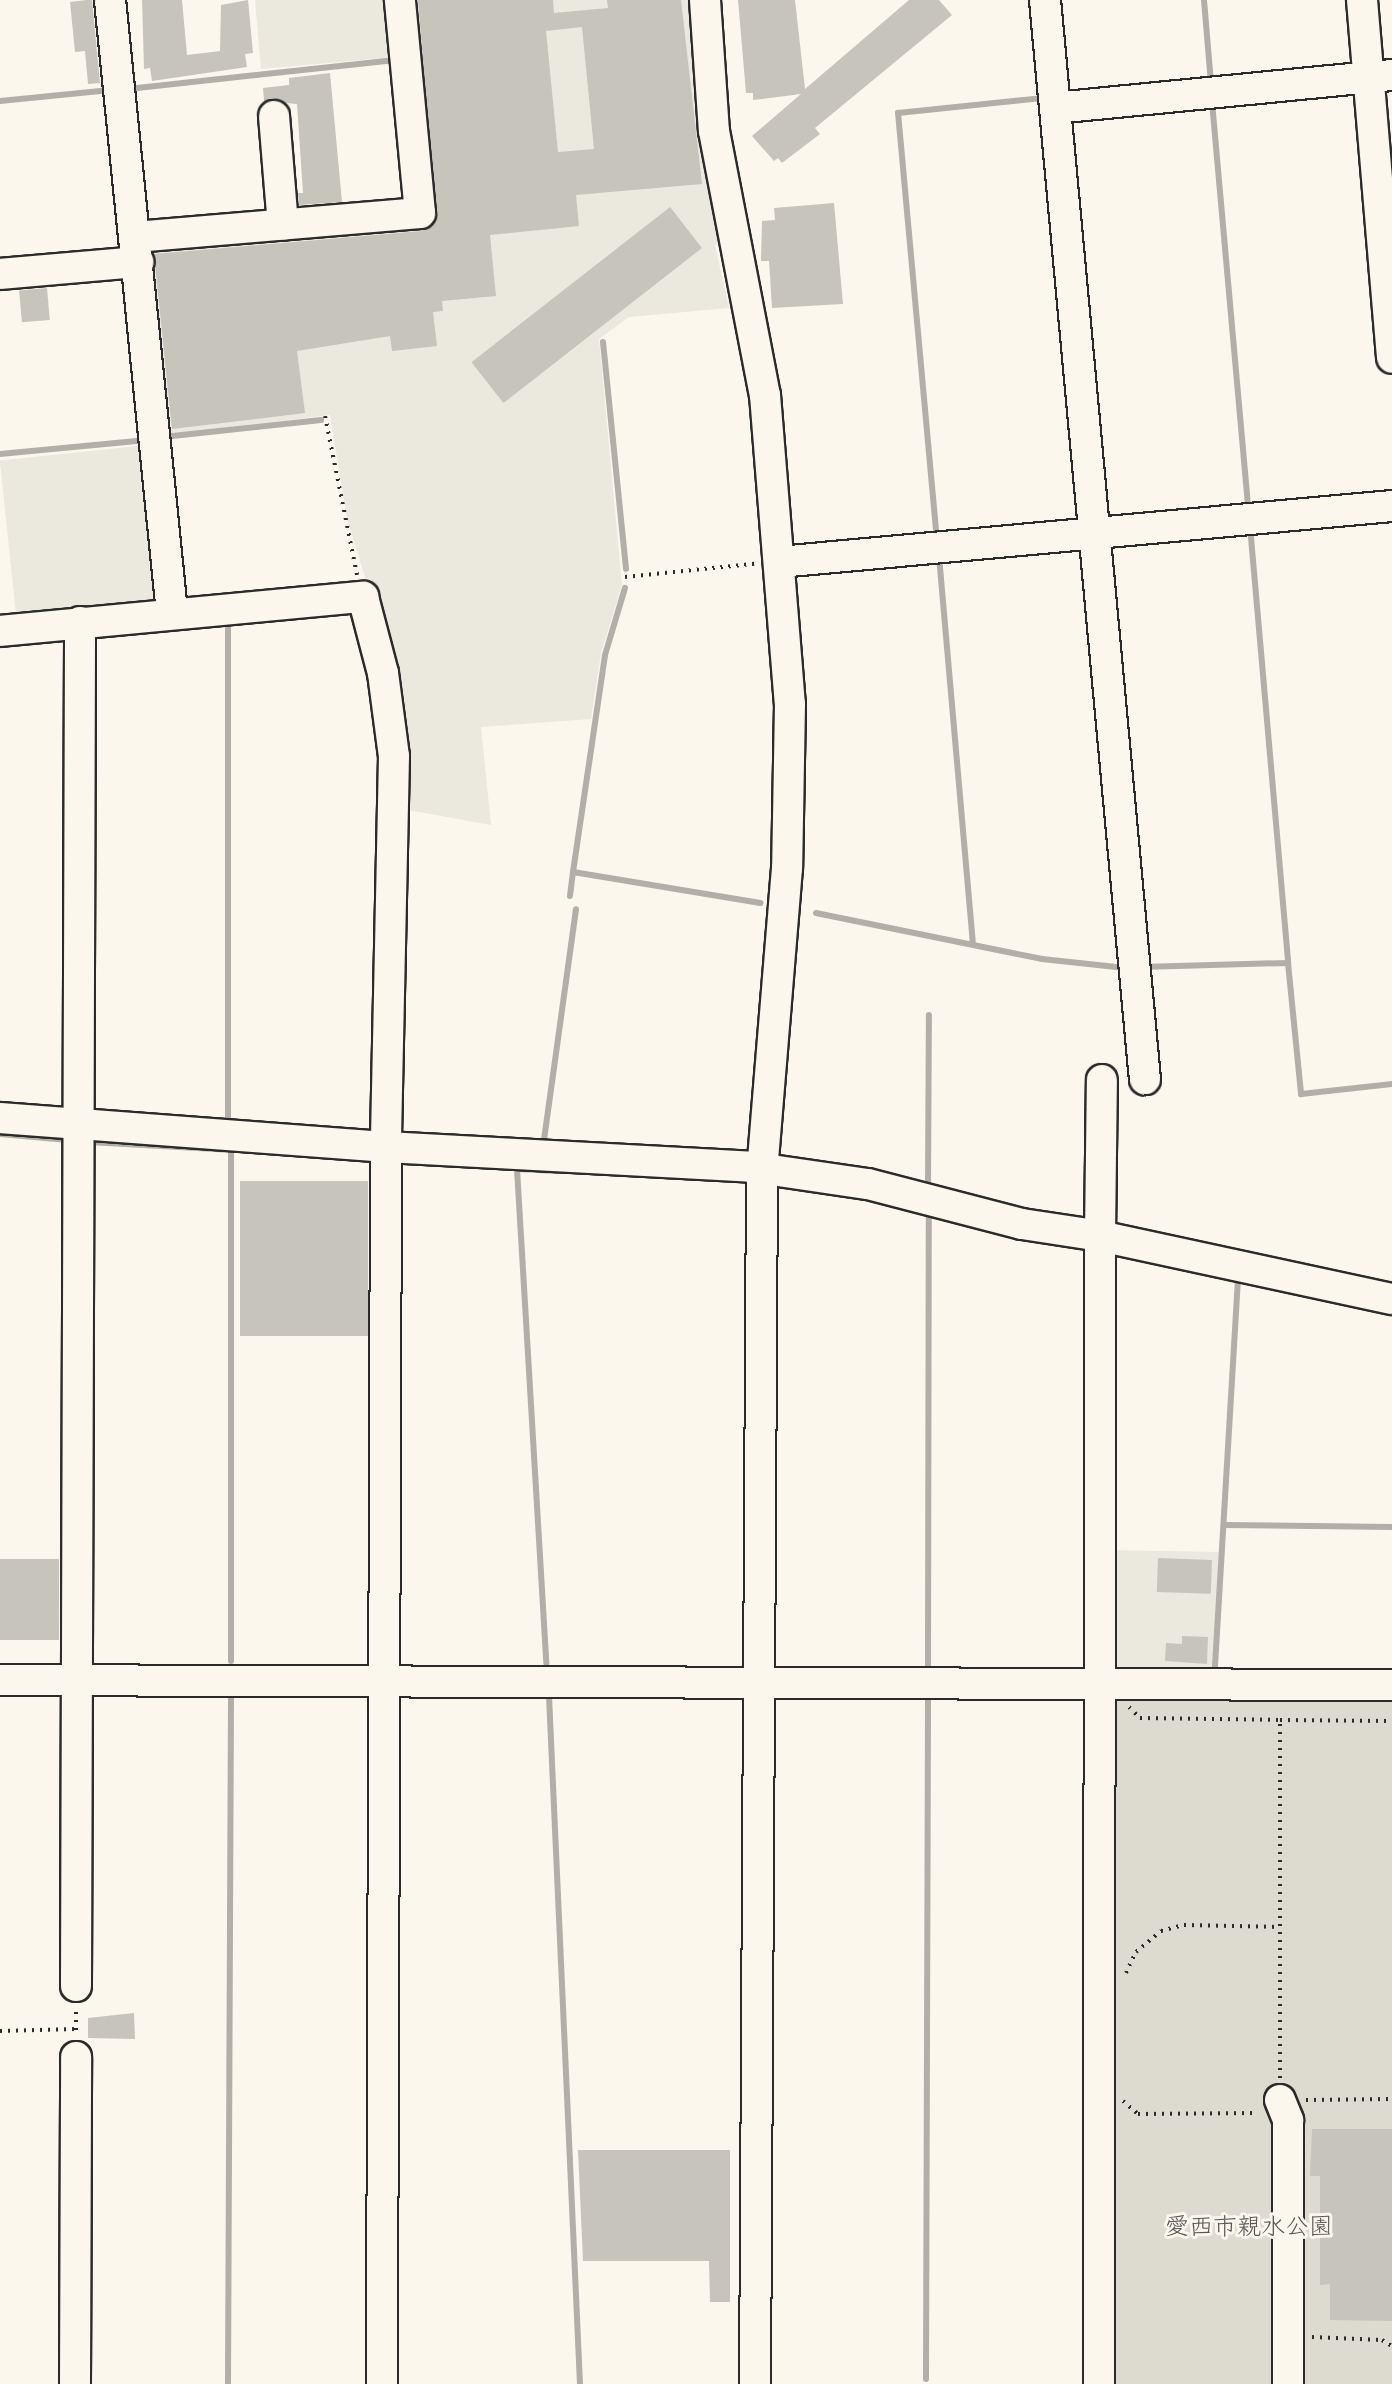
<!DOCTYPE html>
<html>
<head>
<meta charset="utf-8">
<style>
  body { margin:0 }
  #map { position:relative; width:1392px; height:2384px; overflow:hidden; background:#fbf7ec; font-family:"Playpen Sans","Klee One",sans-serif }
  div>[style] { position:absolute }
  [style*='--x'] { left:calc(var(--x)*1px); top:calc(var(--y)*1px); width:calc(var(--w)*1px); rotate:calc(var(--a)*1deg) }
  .built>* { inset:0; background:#ebe8de; transform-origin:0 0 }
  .green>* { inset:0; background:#dddad0; transform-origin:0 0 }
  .stream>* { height:6px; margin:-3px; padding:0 3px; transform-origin:3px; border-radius:3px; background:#b1afa7 }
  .building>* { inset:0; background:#c7c4bc; transform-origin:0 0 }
  .path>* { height:4px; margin-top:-2px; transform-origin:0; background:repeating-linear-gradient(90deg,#2b2b2b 0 2px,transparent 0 8px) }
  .roads { filter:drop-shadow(2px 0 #2b2b2b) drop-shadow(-2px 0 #2b2b2b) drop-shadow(0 2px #2b2b2b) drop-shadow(0 -2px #2b2b2b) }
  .minor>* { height:30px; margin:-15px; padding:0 15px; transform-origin:15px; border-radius:15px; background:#fbf7ec }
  span { translate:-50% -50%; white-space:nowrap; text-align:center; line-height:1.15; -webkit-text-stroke:6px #fbf7ec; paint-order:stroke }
  .park-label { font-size:24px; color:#585754 }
</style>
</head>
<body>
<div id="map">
  <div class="built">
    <div style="clip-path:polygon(255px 0,391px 0,396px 57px,261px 69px)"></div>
    <div style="clip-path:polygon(405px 0,688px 0,701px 132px,724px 239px,715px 245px,729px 308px,629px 317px,599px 339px,622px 585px,601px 653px,591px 719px,481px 727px,491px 825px,397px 808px,374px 606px,347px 519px,330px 415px,161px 435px,142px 243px,423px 215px)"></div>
    <div style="left:147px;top:445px;width:162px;height:148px;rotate:84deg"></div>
    <div style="left:1106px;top:1550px;width:113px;height:118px;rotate:1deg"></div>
  </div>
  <div class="green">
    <div style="left:1111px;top:1700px;width:281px;height:684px"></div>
  </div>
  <div class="stream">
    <div style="--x:1204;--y:0;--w:84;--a:85.2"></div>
    <div style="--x:128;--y:89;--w:269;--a:-6.2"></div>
    <div style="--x:0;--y:101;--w:111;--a:-5.7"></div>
    <div style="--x:1212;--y:102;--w:409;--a:84.9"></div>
    <div style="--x:603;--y:342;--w:228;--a:84.2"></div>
    <div style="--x:163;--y:437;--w:159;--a:-6.1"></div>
    <div style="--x:0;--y:454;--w:148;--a:-5.4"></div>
    <div style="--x:1250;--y:526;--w:439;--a:85"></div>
    <div style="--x:937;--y:541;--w:430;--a:-95.2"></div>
    <div style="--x:898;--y:113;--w:147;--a:-5.9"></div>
    <div style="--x:939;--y:556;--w:389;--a:85"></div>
    <div style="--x:573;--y:872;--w:219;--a:-81.6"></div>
    <div style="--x:605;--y:655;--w:70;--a:-73.4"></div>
    <div style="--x:570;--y:896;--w:24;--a:-83"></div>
    <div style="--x:573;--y:872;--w:190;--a:9.4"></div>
    <div style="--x:816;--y:913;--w:231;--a:11.5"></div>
    <div style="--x:1042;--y:959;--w:84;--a:6.1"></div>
    <div style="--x:1142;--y:967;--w:146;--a:-1.6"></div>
    <div style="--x:1288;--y:963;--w:132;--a:84.3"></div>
    <div style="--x:1301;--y:1094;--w:92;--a:-6.3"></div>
    <div style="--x:228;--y:1125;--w:505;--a:-90"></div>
    <div style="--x:0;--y:1134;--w:68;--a:5"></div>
    <div style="--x:89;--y:1142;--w:144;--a:3.2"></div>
    <div style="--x:543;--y:1147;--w:240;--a:-82.1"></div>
    <div style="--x:517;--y:1169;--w:495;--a:86.6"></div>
    <div style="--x:519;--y:1169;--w:37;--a:3"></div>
    <div style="--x:928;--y:1187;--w:172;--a:-89.7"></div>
    <div style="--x:1224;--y:1525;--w:168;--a:0.7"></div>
    <div style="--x:231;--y:1661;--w:511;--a:-90"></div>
    <div style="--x:928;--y:1666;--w:456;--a:-89.9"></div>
    <div style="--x:1215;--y:1666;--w:391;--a:-86.6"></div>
    <div style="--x:549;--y:1696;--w:689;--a:87.42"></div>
    <div style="--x:926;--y:2379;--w:682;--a:-89.83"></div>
    <div style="--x:228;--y:2384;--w:690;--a:-89.75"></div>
  </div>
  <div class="building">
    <div style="clip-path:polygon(87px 0,92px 0,100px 83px,88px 84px,85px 51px,75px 52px,70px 2px)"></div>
    <div style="clip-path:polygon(142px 0,182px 0,187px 55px,220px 51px,221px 5px,248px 0,253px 53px,245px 54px,247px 67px,152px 81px,150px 68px,144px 69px)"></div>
    <div style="clip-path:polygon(evenodd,418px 0,553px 0,554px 13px,608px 8px,607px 0,681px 0,702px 184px,576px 195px,579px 226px,490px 235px,496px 296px,442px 301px,443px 311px,433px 312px,437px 346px,392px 351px,390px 336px,297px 351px,305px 413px,172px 429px,154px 254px,422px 231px,436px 221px,418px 0,582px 27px,594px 149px,558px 152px,546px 31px,582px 27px)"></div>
    <div style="clip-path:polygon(738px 0,795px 0,805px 89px,909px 0,939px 0,952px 15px,815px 128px,820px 134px,782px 163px,778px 158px,774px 161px,752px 136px,801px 94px,753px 100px,753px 93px,746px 93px)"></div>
    <div style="clip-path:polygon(330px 73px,342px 202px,299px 205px,298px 193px,303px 193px,297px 104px,264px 101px,263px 88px,289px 85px,289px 78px)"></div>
    <div style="clip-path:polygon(834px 203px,843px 304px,772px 308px,769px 261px,761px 261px,762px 221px,775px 220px,774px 208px)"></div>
    <div style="left:670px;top:207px;width:52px;height:252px;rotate:52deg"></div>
    <div style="left:47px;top:288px;width:32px;height:28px;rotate:85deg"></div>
    <div style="left:240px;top:1181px;width:128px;height:155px"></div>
    <div style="left:1158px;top:1558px;width:54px;height:34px;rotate:2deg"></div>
    <div style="left:0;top:1559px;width:59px;height:81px"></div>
    <div style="clip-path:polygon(1182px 1636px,1208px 1637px,1207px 1664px,1165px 1661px,1166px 1643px,1182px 1644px)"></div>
    <div style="clip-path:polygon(134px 2013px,135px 2039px,88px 2038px,88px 2018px)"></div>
    <div style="clip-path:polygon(1312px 2129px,1392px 2129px,1392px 2321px,1330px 2320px,1330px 2284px,1320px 2285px,1320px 2176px,1310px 2176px)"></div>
    <div style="clip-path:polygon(578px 2150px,730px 2150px,730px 2302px,710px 2302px,709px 2261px,583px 2261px)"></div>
  </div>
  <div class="path">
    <div style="--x:325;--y:416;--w:162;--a:78.6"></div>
    <div style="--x:625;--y:577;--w:130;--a:-5.8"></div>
    <div style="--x:1129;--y:1707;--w:16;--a:45"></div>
    <div style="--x:1140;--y:1718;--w:140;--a:0.8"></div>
    <div style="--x:1126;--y:1973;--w:23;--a:-65"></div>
    <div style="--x:1136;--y:1952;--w:33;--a:-40"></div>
    <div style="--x:1161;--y:1931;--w:24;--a:-15"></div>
    <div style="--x:1184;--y:1925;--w:96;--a:1.2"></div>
    <div style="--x:76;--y:2030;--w:19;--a:-90"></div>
    <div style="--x:0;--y:2031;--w:76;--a:-1.5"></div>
    <div style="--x:1280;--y:2078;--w:358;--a:-90"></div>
    <div style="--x:1280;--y:1720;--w:112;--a:0.5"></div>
    <div style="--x:1306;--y:2100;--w:86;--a:-0.7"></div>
    <div style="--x:1123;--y:2101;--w:20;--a:41"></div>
    <div style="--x:1138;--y:2114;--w:120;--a:-0.5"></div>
    <div style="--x:1312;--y:2337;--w:70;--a:2.5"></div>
    <div style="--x:1382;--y:2340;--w:12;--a:31"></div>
  </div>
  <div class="roads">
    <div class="minor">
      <div style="--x:110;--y:0;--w:616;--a:84.22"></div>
      <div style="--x:705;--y:0;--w:131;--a:86.1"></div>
      <div style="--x:714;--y:131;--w:269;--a:79.1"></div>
      <div style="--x:765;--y:395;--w:310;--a:85.4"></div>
      <div style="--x:790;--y:704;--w:164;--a:91"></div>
      <div style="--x:787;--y:868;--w:304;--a:94.7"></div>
      <div style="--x:762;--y:1171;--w:1213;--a:90.33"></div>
      <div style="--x:1045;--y:0;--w:1084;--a:84.71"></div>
      <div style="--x:1362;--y:0;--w:359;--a:85.2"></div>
      <div style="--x:1055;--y:108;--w:339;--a:-5.6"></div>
      <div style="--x:274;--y:116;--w:109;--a:85.3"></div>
      <div style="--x:135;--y:237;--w:286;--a:-4.8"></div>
      <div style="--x:420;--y:213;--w:214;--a:-95.4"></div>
      <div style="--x:0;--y:274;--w:139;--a:-5"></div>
      <div style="--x:779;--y:562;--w:616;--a:-5.22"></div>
      <div style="--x:0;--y:631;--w:365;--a:-5.4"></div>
      <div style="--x:363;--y:597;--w:79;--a:75.3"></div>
      <div style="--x:383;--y:673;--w:84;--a:82.5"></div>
      <div style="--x:394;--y:756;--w:391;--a:91.2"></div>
      <div style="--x:386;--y:1147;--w:1237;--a:90.19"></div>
      <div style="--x:0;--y:1118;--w:387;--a:4.3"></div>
      <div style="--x:386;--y:1147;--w:366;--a:3.1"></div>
      <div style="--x:751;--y:1167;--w:118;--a:8.3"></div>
      <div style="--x:868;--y:1184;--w:159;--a:14.6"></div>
      <div style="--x:1022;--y:1224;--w:79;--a:8.7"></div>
      <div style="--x:1100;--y:1236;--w:156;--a:-89.3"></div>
      <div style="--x:0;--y:1680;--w:1392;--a:0.21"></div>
      <div style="--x:76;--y:1986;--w:1364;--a:-89.83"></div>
      <div style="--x:1280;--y:2100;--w:22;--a:68"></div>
      <div style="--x:1288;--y:2120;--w:264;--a:90"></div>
      <div style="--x:75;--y:2384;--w:327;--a:-89.8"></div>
      <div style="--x:1099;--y:2384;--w:1148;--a:-89.95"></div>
      <div style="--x:1100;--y:1236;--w:299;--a:12.2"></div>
    </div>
  </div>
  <div class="park-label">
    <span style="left:1249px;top:2225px">愛西市親水公園</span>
  </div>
</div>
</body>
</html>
